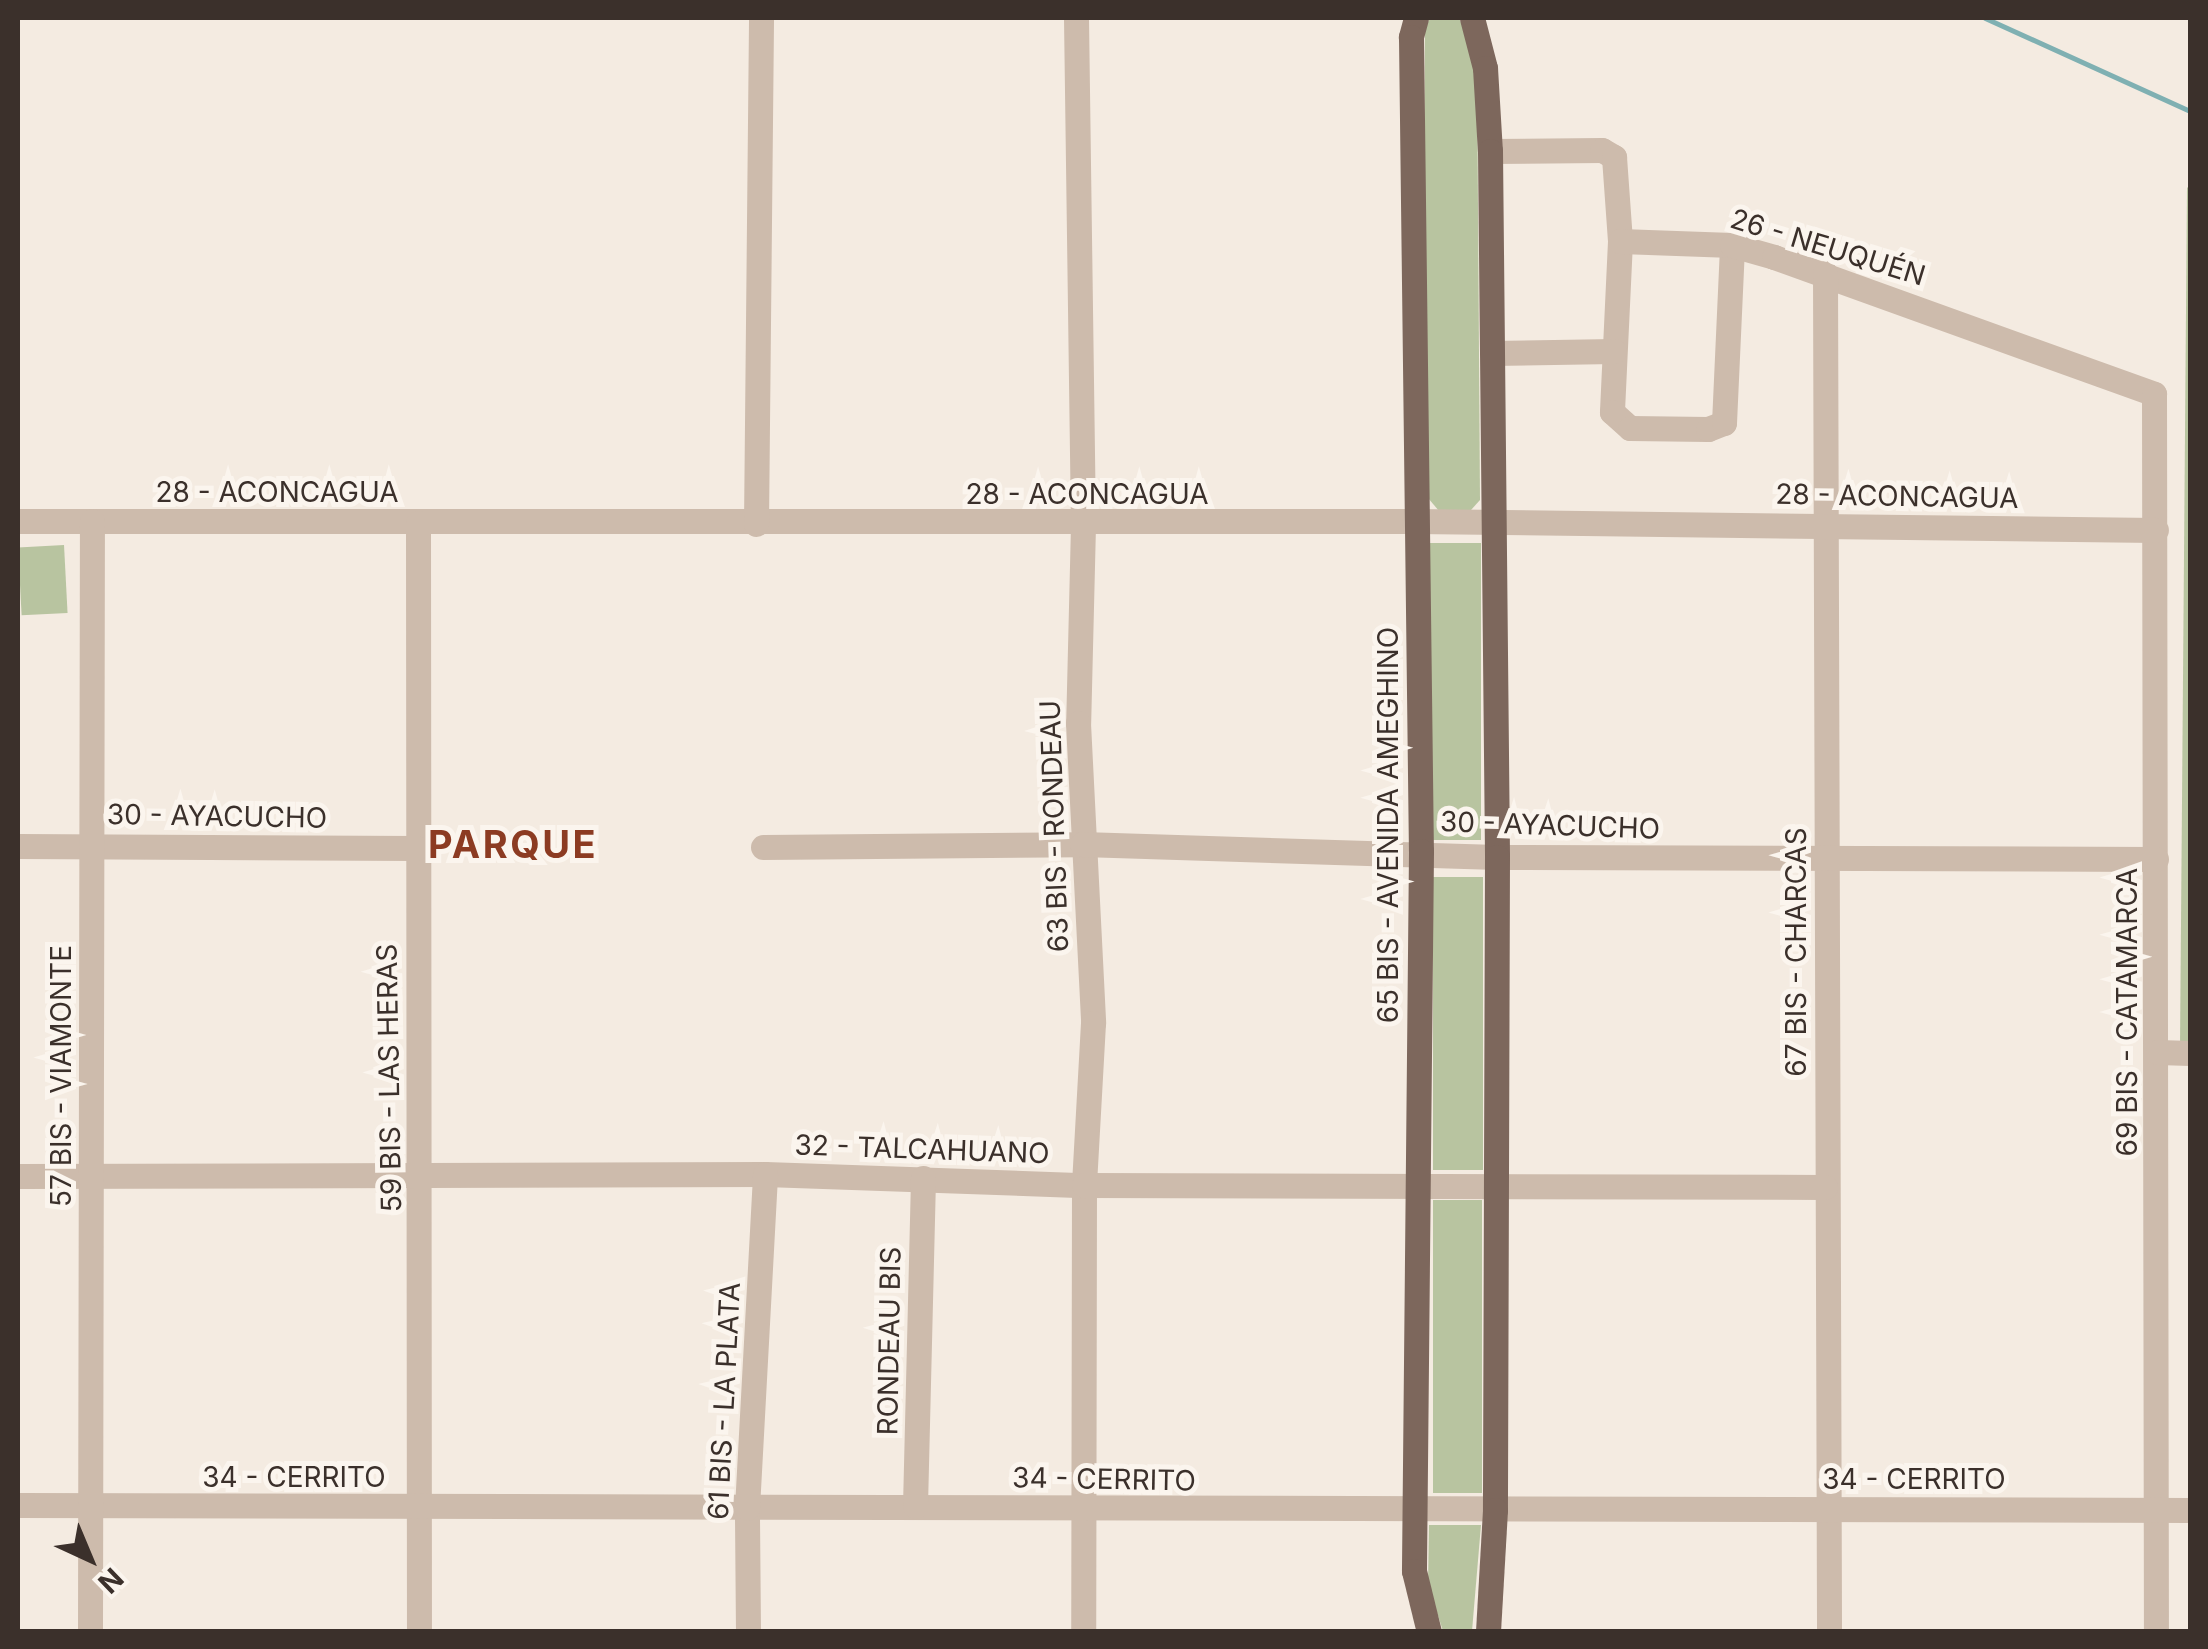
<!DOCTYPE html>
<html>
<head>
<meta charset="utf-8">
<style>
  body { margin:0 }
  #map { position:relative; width:2208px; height:1649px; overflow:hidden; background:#f4ebe1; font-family:Inter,sans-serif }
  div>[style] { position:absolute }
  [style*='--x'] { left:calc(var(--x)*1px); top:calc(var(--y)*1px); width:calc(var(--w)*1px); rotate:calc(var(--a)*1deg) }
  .green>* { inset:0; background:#b8c4a0; transform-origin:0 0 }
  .stream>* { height:5px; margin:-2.5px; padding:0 2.5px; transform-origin:2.5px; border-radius:2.5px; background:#7fb0b2 }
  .minor>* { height:25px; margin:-12.5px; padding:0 12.5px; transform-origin:12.5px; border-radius:12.5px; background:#cdbbac }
  .major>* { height:25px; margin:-12.5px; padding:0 12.5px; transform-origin:12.5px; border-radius:12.5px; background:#7d675c }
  span { translate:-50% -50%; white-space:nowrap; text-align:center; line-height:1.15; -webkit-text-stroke:10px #fbf5ee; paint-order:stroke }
  .street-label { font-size:28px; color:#3b302b }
  .district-label { font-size:38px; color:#8c3b22; font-weight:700; letter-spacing:2.5px }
  .frame { position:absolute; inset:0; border:20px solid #3b302b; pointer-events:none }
  .north { position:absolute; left:40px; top:1509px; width:100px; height:100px; -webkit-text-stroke:8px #fbf5ee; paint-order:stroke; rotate:136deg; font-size:28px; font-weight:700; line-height:40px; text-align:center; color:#3b302b }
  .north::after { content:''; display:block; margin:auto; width:35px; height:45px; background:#3b302b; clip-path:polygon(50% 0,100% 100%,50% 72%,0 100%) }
</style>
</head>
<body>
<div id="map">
  <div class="green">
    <div style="clip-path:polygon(1430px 18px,1459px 18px,1477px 60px,1480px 500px,1471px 510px,1439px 511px,1423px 492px,1425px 29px)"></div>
    <div style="clip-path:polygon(2190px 185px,2190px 1047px,2180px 1047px,2187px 188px)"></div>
    <div style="left:1425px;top:543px;width:56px;height:297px"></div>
    <div style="left:64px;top:545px;width:68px;height:46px;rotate:87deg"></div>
    <div style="left:1433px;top:877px;width:50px;height:293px"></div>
    <div style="left:1433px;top:1200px;width:49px;height:293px"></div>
    <div style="clip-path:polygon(1429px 1525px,1481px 1525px,1472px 1631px,1443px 1631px,1428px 1585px)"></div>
  </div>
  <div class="stream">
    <div style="--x:1985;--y:18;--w:225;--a:24.4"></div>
  </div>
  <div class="minor">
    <div style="--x:1076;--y:18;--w:507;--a:89.21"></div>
    <div style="--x:1083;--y:525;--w:198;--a:91.4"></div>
    <div style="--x:1078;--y:723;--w:300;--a:87.1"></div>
    <div style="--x:1093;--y:1023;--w:162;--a:93.2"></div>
    <div style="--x:1084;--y:1185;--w:447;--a:90.1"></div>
    <div style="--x:1490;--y:151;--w:112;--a:-0.5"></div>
    <div style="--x:1602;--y:150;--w:14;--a:30"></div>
    <div style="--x:1614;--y:157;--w:84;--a:85.9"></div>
    <div style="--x:1620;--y:241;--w:171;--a:92.7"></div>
    <div style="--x:1612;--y:412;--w:24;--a:42"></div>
    <div style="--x:1630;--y:428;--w:78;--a:0.7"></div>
    <div style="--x:1708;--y:429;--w:17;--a:-21"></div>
    <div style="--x:1724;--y:423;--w:178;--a:-87.4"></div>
    <div style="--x:1620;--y:241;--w:112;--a:2"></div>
    <div style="--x:1732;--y:245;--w:44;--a:15.9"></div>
    <div style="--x:1774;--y:257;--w:404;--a:19.8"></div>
    <div style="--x:2154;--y:394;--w:1238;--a:89.91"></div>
    <div style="--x:1825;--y:273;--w:1359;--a:89.83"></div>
    <div style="--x:1492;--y:353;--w:122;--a:-0.9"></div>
    <div style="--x:18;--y:521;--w:1396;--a:0"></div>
    <div style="--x:1414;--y:521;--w:742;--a:0.69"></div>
    <div style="--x:418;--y:523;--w:1109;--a:89.95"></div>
    <div style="--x:756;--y:524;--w:506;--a:-89.43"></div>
    <div style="--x:18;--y:846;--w:398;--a:0.3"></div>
    <div style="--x:763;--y:847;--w:319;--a:-0.5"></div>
    <div style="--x:1082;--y:844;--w:415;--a:1.8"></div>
    <div style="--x:1497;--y:857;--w:659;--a:0.17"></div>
    <div style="--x:2158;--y:1052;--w:32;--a:2"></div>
    <div style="--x:18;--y:1176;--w:747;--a:-0.15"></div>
    <div style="--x:765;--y:1174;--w:319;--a:2"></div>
    <div style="--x:1084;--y:1185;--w:741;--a:0.15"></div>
    <div style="--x:18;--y:1505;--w:2172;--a:0.13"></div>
    <div style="--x:915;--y:1506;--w:328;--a:-88.6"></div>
    <div style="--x:90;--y:1632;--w:1111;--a:-89.9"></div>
    <div style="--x:748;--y:1632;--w:124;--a:-90.5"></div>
    <div style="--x:747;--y:1508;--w:334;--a:-86.9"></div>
  </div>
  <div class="major">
    <div style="--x:1416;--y:18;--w:20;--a:105"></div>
    <div style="--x:1411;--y:37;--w:814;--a:89.3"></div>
    <div style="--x:1421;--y:851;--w:720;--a:90.56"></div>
    <div style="--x:1414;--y:1571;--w:63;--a:76.2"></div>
    <div style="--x:1472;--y:18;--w:52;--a:75.4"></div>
    <div style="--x:1485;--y:68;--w:83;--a:86.6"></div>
    <div style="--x:1490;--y:151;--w:706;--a:89.43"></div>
    <div style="--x:1497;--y:857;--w:653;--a:90.18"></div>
    <div style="--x:1495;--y:1510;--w:122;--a:93.3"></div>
  </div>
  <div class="street-label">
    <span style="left:1828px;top:247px;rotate:17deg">26 - NEUQUÉN</span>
    <span style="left:277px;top:492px">28 - ACONCAGUA</span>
    <span style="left:1087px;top:494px">28 - ACONCAGUA</span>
    <span style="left:1897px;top:496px;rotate:1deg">28 - ACONCAGUA</span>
    <span style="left:217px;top:816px;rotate:1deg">30 - AYACUCHO</span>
    <span style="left:1388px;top:825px;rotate:-90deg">65 BIS - AVENIDA AMEGHINO</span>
    <span style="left:1550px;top:825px;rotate:2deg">30 - AYACUCHO</span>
    <span style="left:1054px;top:826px;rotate:-92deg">63 BIS - RONDEAU</span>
    <span style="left:1796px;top:952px;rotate:-90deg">67 BIS - CHARCAS</span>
    <span style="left:2127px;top:1012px;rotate:-90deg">69 BIS - CATAMARCA</span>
    <span style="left:61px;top:1076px;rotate:-90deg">57 BIS - VIAMONTE</span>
    <span style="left:389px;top:1078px;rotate:-91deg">59 BIS - LAS HERAS</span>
    <span style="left:922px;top:1149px;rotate:2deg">32 - TALCAHUANO</span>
    <span style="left:889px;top:1341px;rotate:-89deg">RONDEAU BIS</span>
    <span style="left:724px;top:1401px;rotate:-87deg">61 BIS - LA PLATA</span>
    <span style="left:294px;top:1477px">34 - CERRITO</span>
    <span style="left:1104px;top:1479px;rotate:1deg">34 - CERRITO</span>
    <span style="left:1914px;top:1479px">34 - CERRITO</span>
  </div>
  <div class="district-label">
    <span style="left:513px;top:845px">PARQUE</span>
  </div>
  <div class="frame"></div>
  <div class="north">N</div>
</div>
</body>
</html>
